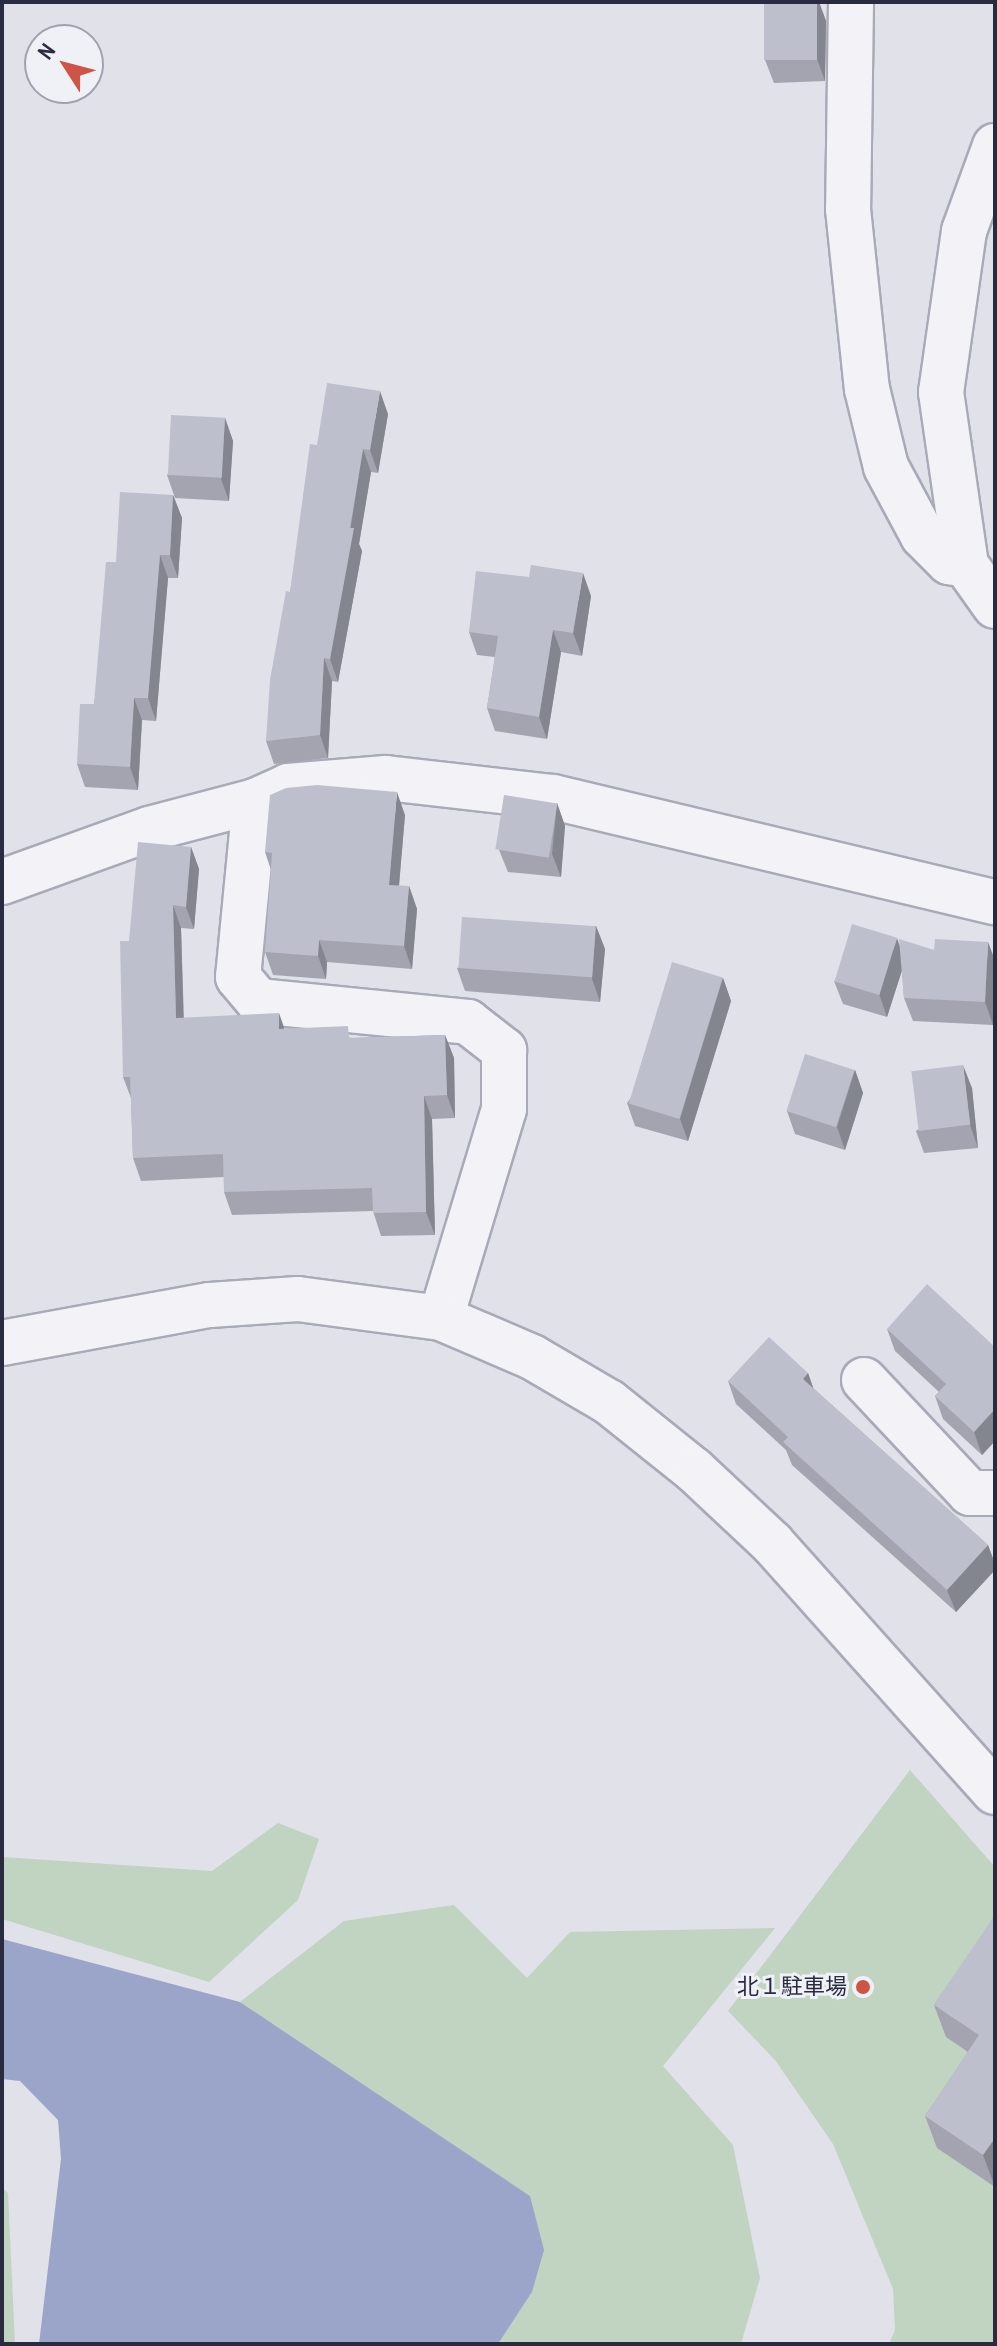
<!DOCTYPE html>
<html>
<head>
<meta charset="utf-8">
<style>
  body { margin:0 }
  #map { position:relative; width:997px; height:2346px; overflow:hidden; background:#e0e1e9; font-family:"Archivo Narrow","Noto Sans JP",sans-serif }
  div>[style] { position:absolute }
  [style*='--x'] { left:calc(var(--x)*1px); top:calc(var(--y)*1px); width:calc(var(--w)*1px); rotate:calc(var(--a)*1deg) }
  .green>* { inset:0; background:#c1d3c1 }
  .water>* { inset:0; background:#9ba5c9 }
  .roads { filter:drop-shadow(2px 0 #a9aab7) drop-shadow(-2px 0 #a9aab7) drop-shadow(0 2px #a9aab7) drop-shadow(0 -2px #a9aab7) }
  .minor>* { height:44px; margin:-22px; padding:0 22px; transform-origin:22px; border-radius:22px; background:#f3f3f7 }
  .wall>* { inset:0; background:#a3a4af }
  .shaded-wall>* { inset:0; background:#84868f }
  .building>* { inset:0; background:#bdbfcc; transform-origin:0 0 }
  .dots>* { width:22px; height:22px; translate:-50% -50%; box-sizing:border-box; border:4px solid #f0f1f7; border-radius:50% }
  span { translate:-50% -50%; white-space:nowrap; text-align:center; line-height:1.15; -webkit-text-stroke:6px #f0f1f7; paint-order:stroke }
  .poi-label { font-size:22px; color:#292b41 }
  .right { translate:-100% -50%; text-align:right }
  .frame { position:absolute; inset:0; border:4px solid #292b41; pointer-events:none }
  .north { position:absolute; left:24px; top:24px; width:80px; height:80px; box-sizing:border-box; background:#f0f1f7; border:2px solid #a0a2ae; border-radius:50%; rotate:306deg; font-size:22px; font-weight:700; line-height:32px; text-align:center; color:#292b41 }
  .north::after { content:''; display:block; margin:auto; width:28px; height:36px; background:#ce5545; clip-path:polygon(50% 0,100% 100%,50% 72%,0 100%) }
</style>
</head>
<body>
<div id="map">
  <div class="green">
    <div style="clip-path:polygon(910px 1770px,995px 1867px,995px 2344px,889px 2344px,895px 2330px,893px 2289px,833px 2144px,775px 2060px,728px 2011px)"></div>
    <div style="clip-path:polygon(278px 1823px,319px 1839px,298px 1900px,209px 1982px,2px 1919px,2px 1857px,212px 1871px)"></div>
    <div style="clip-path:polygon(454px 1905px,527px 1978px,570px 1932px,775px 1928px,663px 2066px,733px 2145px,760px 2278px,741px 2344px,498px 2344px,532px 2292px,530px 2196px,240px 2002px,344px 1921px)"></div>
    <div style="clip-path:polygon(2px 2188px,8px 2193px,15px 2344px,2px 2344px)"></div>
  </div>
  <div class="water">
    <div style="clip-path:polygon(2px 1939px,240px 2002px,530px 2196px,544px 2250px,532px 2292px,498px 2344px,39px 2344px,61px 2159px,58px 2120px,20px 2081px,2px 2079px)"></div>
  </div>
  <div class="roads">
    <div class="minor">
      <div style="--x:851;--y:2;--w:207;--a:90.8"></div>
      <div style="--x:848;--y:209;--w:181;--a:84"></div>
      <div style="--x:867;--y:389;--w:80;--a:76.3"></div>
      <div style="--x:886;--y:467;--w:78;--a:61.8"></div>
      <div style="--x:923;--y:536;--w:37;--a:45"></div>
      <div style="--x:949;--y:562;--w:17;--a:10"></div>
      <div style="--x:995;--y:146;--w:90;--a:110"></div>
      <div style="--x:964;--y:231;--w:163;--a:98.1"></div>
      <div style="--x:941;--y:392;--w:175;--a:81.8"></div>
      <div style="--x:966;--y:565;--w:50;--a:54.7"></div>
      <div style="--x:255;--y:801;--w:177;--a:95.5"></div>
      <div style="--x:238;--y:977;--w:31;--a:50"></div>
      <div style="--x:258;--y:1001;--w:211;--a:5.7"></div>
      <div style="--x:468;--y:1022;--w:46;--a:37.9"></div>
      <div style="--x:504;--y:1050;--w:59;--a:90"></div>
      <div style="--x:504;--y:1109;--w:218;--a:106.8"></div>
      <div style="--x:2;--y:882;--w:156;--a:-19.8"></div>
      <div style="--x:149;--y:829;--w:110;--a:-14.8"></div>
      <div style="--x:255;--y:801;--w:36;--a:-24"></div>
      <div style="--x:288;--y:786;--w:98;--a:-4.7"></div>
      <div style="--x:386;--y:778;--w:168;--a:6.5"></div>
      <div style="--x:553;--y:797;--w:454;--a:13.4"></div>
      <div style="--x:2;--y:1343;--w:211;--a:-10.4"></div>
      <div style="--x:210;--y:1305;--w:88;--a:-3.9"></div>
      <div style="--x:298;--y:1299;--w:144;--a:7.6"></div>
      <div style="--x:441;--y:1318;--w:99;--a:23.2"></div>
      <div style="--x:532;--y:1357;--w:89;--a:30.3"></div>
      <div style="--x:609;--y:1402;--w:109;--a:38.7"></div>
      <div style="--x:694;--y:1470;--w:107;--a:43.1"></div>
      <div style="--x:772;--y:1543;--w:334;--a:48.2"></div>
      <div style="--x:864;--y:1380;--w:155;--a:46.8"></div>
      <div style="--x:970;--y:1493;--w:25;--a:0"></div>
    </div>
  </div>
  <div class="wall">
    <div style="clip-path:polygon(764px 2px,819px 2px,826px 21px,825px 81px,774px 83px,765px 60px)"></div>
    <div style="clip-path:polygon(388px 414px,378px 473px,371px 472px,359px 544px,362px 551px,338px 682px,332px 681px,328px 758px,274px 764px,266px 741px,290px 592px,317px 445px)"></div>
    <div style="clip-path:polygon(225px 418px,233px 441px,229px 501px,175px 498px,167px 475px)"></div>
    <div style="clip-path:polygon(173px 495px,182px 518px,178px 578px,168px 578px,156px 721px,142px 720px,138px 790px,85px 787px,77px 764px,94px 704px,116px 562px)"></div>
    <div style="clip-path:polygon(591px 596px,582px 656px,561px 652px,547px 739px,495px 731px,487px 708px,495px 657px,477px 655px,469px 632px)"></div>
    <div style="clip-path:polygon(557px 803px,565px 826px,561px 877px,508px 872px,499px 850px)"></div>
    <div style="clip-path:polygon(405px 815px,399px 886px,409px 886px,417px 909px,412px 969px,327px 962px,326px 979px,273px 975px,265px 952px,271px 870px,265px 852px)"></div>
    <div style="clip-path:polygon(191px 847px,199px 869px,194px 929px,181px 928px,184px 1018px,284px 1029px,353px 1038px,445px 1035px,454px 1058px,455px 1118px,432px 1119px,435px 1235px,381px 1236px,373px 1211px,232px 1215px,224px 1192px,224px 1177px,141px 1181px,133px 1158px,131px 1098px,123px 1077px,129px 941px)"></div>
    <div style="clip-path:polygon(596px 926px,605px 949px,600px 1002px,465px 991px,457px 968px)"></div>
    <div style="clip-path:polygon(900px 946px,934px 950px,995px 960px,993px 1025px,913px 1021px,904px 998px,902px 970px,887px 1017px,843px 1004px,834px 981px)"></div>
    <div style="clip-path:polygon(723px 978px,731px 1001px,688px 1141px,635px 1126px,627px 1103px)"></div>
    <div style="clip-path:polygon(855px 1070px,863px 1093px,845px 1150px,795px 1134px,787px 1111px)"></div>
    <div style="clip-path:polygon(972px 1088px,978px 1148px,924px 1153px,916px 1131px)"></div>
    <div style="clip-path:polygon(887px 1329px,995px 1347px,995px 1441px,982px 1455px,943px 1419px,935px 1396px,939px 1392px,895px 1351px)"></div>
    <div style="clip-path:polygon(808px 1373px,813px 1388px,988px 1545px,995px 1564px,995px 1570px,956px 1612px,792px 1465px,786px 1450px,736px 1404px,728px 1381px)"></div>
    <div style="clip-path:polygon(995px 1916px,995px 2187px,937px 2148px,925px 2116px,968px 2052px,946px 2037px,934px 2005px)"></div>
  </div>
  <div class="shaded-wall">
    <div style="clip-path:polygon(817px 2px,819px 2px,826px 21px,825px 81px,817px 59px)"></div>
    <div style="clip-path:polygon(380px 391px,388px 414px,378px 473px,370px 450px)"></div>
    <div style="clip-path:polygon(225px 418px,233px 441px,229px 501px,221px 479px)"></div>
    <div style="clip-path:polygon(363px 449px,371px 472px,359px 544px,362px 551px,338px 682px,330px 659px)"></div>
    <div style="clip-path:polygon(173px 495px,182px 518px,178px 578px,170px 555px)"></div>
    <div style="clip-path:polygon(160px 555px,168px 578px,156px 721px,148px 698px)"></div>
    <div style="clip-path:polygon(583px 573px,591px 596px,582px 656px,573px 633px)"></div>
    <div style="clip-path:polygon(553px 630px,561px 652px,547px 739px,539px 717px)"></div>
    <div style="clip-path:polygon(324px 658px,332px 681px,328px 758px,320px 735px)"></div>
    <div style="clip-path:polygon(134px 698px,142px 720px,138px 790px,130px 767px)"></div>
    <div style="clip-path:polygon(397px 792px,405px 815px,397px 908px,389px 885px)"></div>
    <div style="clip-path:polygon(557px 803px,565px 826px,561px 877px,552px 854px)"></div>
    <div style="clip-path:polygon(191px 847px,199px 869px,194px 929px,186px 907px)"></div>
    <div style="clip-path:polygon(409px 886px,417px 909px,412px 969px,404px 946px)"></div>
    <div style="clip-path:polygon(173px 905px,181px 928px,184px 1041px,176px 1018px)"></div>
    <div style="clip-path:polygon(596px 926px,605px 949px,600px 1002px,592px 979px)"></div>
    <div style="clip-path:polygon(897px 938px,905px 961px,887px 1017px,879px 994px)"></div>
    <div style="clip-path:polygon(319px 940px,327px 962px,326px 979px,318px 956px)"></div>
    <div style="clip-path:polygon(988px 942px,995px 960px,993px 1025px,985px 1002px)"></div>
    <div style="clip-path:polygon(723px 978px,731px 1001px,688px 1141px,680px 1119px)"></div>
    <div style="clip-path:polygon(279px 1013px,287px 1036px,279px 1029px)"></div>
    <div style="clip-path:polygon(445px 1035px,454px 1058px,455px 1118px,447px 1095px)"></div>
    <div style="clip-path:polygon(963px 1065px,972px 1088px,978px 1148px,970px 1125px)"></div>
    <div style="clip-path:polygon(855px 1070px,863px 1093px,845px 1150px,837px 1127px)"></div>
    <div style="clip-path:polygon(424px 1096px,432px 1119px,435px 1235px,426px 1212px)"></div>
    <div style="clip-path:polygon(808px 1373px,816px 1396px,803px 1379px)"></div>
    <div style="clip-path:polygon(995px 1409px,995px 1441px,982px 1455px,974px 1432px)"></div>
    <div style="clip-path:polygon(988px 1545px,995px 1564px,995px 1570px,956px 1612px,947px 1590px)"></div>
    <div style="clip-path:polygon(995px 2138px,995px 2187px,983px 2155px)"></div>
  </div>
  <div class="building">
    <div style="left:764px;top:2px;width:53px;height:58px"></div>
    <div style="clip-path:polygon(327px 383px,380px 391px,370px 450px,363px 449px,350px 528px,354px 528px,330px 659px,324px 658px,320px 735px,266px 741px,270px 680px,286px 591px,290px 592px,310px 444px,317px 445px)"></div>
    <div style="left:171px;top:415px;width:54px;height:60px;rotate:3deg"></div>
    <div style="clip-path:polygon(120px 492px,173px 495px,170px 555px,160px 555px,148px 698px,134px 698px,130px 767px,77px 764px,80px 704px,94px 704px,106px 562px,116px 562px)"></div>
    <div style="clip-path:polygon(531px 565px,583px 573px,573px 633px,553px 630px,539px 717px,487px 708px,498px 636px,469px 632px,476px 571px,529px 577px)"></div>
    <div style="clip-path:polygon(317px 785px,397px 792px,389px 885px,409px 886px,404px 946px,319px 940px,318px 956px,265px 952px,272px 853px,265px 852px,270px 795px,286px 788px)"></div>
    <div style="left:504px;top:795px;width:54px;height:55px;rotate:9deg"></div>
    <div style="clip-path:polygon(138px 842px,191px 847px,186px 907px,173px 905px,176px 1018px,279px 1013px,279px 1029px,348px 1026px,349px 1038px,445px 1035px,447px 1095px,424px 1096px,426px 1212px,373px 1213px,372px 1188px,224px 1192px,223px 1154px,133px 1158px,130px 1077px,123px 1077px,120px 941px,129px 941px)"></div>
    <div style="left:462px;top:917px;width:134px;height:51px;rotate:4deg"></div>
    <div style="left:852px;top:924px;width:47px;height:60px;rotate:17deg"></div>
    <div style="clip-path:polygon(899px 939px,934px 950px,935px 939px,988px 942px,985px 1002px,904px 998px)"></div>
    <div style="left:672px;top:962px;width:53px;height:148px;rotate:17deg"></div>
    <div style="left:805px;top:1054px;width:52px;height:60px;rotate:18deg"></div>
    <div style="left:963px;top:1065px;width:60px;height:52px;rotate:83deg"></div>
    <div style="clip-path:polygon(927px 1284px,995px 1347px,995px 1409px,974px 1432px,935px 1396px,946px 1384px,887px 1329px)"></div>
    <div style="clip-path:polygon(769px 1337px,808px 1373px,803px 1379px,988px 1545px,947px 1590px,783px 1442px,788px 1437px,728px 1381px)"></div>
    <div style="clip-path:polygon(994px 1916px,995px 2138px,983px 2155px,925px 2116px,979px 2035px,934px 2005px)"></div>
  </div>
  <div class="dots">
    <div style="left:863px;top:1987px;background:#ce5545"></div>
  </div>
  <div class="poi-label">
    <span class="right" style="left:847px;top:1987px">北１駐車場</span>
  </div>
  <div class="frame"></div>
  <div class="north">N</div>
</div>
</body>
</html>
